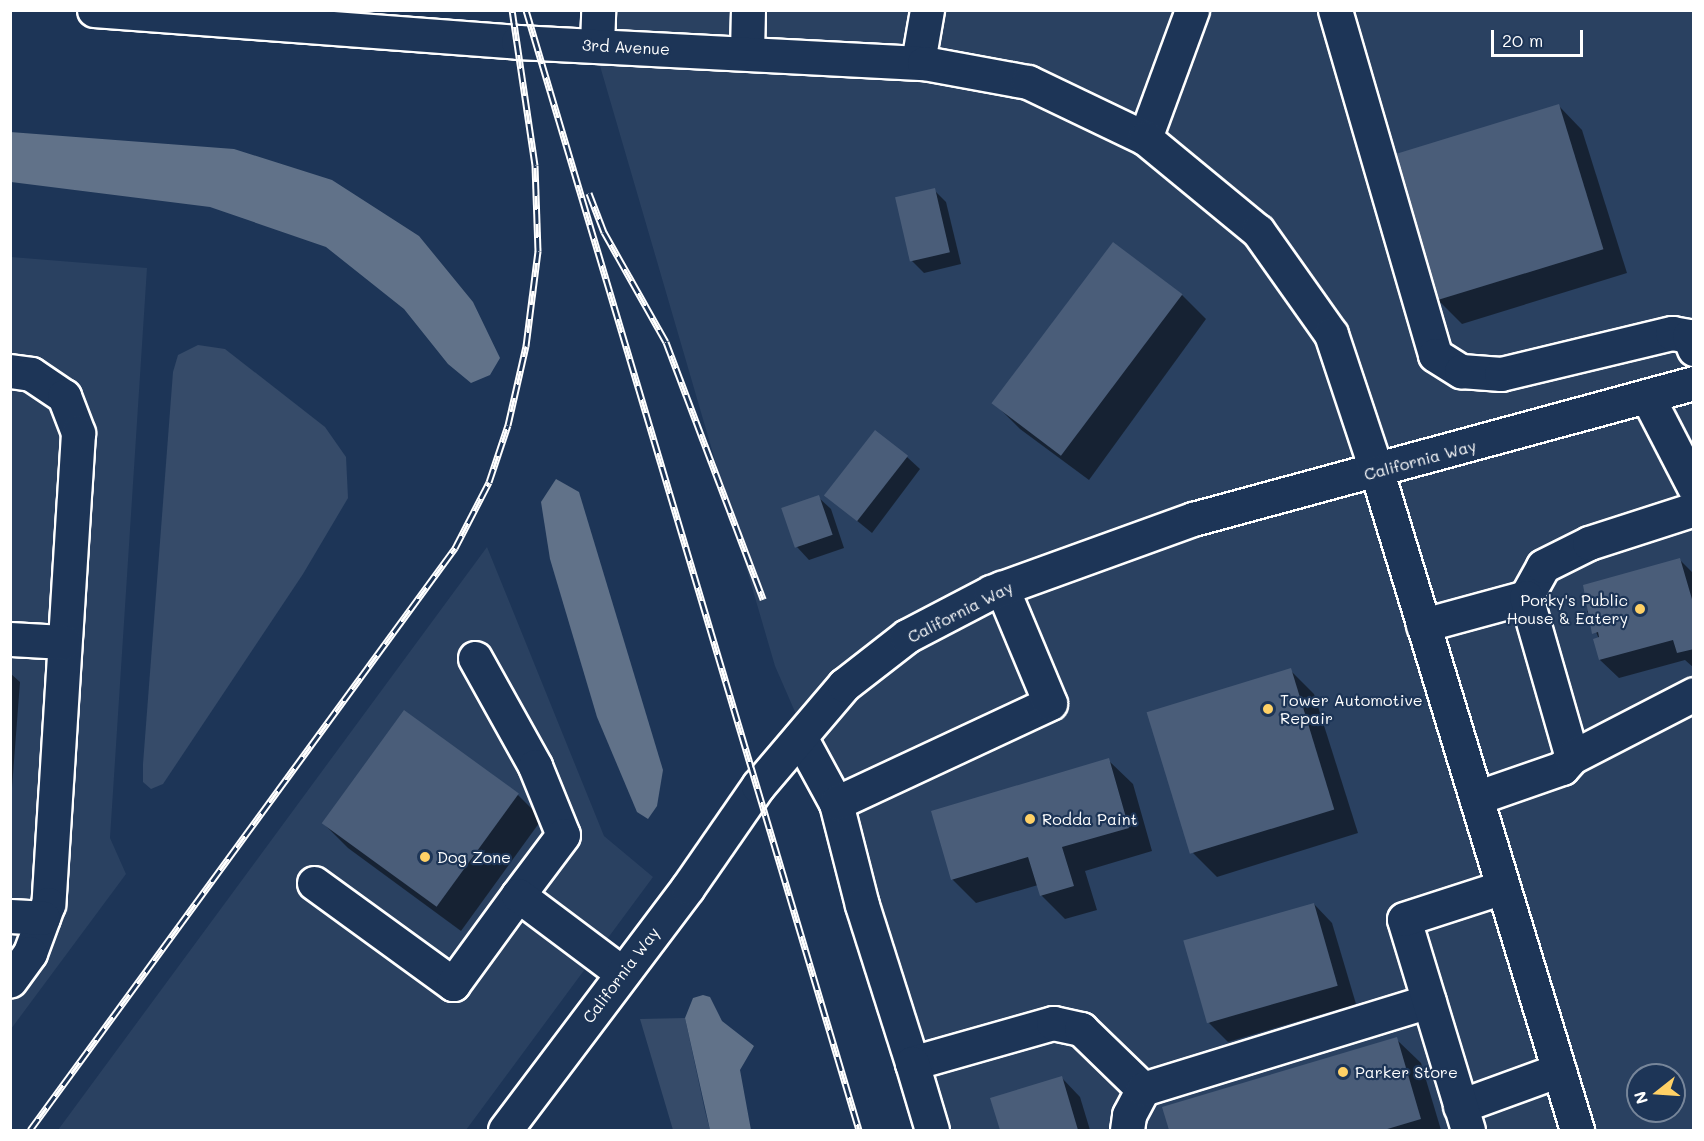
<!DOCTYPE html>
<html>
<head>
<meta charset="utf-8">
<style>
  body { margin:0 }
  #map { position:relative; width:1704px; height:1141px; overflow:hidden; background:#1d3557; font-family:Mali,sans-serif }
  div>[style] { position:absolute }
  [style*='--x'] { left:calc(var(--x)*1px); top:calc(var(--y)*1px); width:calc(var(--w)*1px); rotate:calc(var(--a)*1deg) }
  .built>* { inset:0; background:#2a4161 }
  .green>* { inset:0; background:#364b69 }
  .water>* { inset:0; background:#617289 }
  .shadow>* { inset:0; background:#0007 }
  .building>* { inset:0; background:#4a5d79; transform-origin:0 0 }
  .roads { filter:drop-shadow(2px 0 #fff) drop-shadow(-2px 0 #fff) drop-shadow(0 2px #fff) drop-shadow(0 -2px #fff) }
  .minor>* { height:33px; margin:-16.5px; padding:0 16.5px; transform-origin:16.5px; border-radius:16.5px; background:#1d3557 }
  .highway>* { height:33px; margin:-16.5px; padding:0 16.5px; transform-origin:16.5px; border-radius:16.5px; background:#1d3557 }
  .rail>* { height:7px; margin-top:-3.5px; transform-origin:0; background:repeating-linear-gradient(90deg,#1d3557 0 14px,#fff 0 28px); box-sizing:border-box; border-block:2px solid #fff }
  .dots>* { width:16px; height:16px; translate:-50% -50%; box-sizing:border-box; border:3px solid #1d3557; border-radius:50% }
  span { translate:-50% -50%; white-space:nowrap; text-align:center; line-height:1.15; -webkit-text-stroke:4.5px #1d3557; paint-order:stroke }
  .street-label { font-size:16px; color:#fff }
  .poi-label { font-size:16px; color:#fff }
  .right { translate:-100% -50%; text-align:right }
  .left { translate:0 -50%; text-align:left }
  .frame { position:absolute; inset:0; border:12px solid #fff; pointer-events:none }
  .north { position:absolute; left:1626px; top:1063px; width:60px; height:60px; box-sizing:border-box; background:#1d3557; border:2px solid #77869a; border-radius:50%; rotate:253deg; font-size:16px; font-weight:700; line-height:24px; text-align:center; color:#fff }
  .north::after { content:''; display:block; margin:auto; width:21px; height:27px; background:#ffd166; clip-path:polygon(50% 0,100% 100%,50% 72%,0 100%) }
  .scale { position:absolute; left:1491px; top:30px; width:92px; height:27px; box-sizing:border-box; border:3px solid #fff; border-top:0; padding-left:8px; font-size:18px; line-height:21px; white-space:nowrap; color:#fff; -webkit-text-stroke:4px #1d3557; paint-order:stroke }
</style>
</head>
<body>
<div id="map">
  <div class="built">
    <div style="clip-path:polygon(evenodd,584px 11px,1693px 11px,1693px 1130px,934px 1130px,833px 799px,775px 666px,584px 11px,1638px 1075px,1674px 1075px,1674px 1111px,1638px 1111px,1638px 1075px)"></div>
    <div style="clip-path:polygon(11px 257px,147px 268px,110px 838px,126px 874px,11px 1029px)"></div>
    <div style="clip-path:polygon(487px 547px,604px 836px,653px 877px,466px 1130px,58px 1130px)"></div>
  </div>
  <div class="green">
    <div style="clip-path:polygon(198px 345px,225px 349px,325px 427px,346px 457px,348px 498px,303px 574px,163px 784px,151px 789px,143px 782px,143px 764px,173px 372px,178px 355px)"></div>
    <div style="clip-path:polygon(685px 1018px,705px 1111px,710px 1130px,673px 1130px,640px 1019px)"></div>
  </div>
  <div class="water">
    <div style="clip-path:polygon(10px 132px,234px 149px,332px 180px,419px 236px,473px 302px,500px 358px,490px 375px,471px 383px,448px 364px,404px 309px,326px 247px,210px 207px,11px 182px)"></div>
    <div style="clip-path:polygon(556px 479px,579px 492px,663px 770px,657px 806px,648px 819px,637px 812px,597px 717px,550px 559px,541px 502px)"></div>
    <div style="clip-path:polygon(703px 995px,710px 997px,722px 1021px,754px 1046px,740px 1070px,751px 1130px,710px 1130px,685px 1018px,693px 998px)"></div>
  </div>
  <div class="shadow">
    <div style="clip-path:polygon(1558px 105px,1582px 130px,1627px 273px,1462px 324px,1438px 300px)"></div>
    <div style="clip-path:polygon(934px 190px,946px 202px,961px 264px,924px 273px,911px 260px)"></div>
    <div style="clip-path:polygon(1113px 244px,1182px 295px,1206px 319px,1089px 480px,1020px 429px,996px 405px)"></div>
    <div style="clip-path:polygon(907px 457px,920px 469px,872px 533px,828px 497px)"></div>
    <div style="clip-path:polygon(818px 497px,831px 509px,844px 548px,809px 560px,797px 547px)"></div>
    <div style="clip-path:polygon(1680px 560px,1694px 574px,1694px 668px,1685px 660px,1619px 678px,1600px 660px,1599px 639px,1587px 611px)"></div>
    <div style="clip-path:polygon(1290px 670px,1314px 694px,1358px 833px,1217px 877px,1193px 853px)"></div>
    <div style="clip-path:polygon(10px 673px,20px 682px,10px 814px)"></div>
    <div style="clip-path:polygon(1108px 760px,1133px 784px,1152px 851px,1085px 871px,1097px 910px,1065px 919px,1041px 895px,1038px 885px,976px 903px,952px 879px)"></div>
    <div style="clip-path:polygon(518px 795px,542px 819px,461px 931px,348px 848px,324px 824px)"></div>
    <div style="clip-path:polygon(1314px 904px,1332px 923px,1356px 1004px,1228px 1042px,1209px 1023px)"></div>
    <div style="clip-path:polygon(1396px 1039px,1421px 1063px,1441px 1130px,1171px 1130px,1164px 1108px)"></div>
    <div style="clip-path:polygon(1062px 1078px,1080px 1097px,1090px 1130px,1001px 1130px,992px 1099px)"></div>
  </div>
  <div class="building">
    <div style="left:1559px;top:104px;width:152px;height:175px;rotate:73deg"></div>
    <div style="left:935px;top:188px;width:66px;height:41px;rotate:77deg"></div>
    <div style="left:1113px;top:242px;width:87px;height:202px;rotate:37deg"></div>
    <div style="left:875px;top:430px;width:42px;height:83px;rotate:38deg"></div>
    <div style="left:819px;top:495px;width:42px;height:40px;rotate:71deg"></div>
    <div style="clip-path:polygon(1680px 558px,1694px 606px,1694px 649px,1677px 653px,1673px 640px,1599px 660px,1593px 639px,1599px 637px,1598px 632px,1592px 634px,1583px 585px)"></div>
    <div style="left:1291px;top:668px;width:148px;height:151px;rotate:73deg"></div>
    <div style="left:404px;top:710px;width:142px;height:140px;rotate:36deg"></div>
    <div style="clip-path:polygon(1109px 758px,1129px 828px,1062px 847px,1074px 886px,1040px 896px,1028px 857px,951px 880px,931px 811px)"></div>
    <div style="left:1314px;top:903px;width:86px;height:136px;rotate:74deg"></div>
    <div style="clip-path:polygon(1397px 1037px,1421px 1119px,1384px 1130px,1169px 1130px,1162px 1107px)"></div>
    <div style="clip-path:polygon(1062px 1076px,1078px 1130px,1000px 1130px,990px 1098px)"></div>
  </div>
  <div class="roads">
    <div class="minor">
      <div style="--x:1335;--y:10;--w:359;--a:73.8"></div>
      <div style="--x:1435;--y:355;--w:31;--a:32"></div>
      <div style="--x:1461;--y:371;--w:40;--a:4.3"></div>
      <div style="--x:1501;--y:374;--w:176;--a:-13.5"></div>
      <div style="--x:1672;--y:333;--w:17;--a:10"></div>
      <div style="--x:1689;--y:336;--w:14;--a:69"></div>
      <div style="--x:597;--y:46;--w:36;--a:-88"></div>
      <div style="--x:747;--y:53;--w:43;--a:-88.7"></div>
      <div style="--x:918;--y:62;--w:53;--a:-80.2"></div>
      <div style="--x:1145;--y:138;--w:136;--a:-69.8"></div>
      <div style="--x:10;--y:371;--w:21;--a:8"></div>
      <div style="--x:31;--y:374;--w:40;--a:34"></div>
      <div style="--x:64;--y:396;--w:40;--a:69"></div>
      <div style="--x:78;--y:433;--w:472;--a:93.6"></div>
      <div style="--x:48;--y:904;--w:52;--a:110.2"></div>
      <div style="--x:30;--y:953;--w:34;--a:126"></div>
      <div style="--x:1647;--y:396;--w:102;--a:62.7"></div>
      <div style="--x:1526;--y:597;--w:35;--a:-61"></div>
      <div style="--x:1543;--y:566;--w:51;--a:-26.6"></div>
      <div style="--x:1589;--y:543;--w:110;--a:-17.9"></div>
      <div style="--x:1423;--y:625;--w:107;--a:-15.2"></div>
      <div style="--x:1526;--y:597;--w:166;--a:74"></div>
      <div style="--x:1572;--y:757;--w:15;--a:132"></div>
      <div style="--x:1562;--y:768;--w:91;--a:160.8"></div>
      <div style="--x:10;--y:639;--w:54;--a:3.2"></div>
      <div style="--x:475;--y:658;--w:124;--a:60.9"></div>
      <div style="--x:535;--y:766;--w:74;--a:67.9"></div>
      <div style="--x:563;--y:835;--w:75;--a:126.9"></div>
      <div style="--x:800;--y:737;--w:75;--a:61.4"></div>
      <div style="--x:836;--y:803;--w:105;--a:75.7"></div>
      <div style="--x:862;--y:905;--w:166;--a:72.4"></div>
      <div style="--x:912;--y:1063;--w:147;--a:-15.8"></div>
      <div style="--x:1053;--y:1023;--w:29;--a:12"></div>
      <div style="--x:1081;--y:1029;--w:86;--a:44.1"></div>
      <div style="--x:1572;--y:757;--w:137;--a:-27.3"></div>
      <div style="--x:836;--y:803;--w:236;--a:-25"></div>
      <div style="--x:1050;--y:703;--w:125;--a:-112.7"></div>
      <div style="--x:314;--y:883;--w:172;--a:36"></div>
      <div style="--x:453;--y:984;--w:110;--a:-53.9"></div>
      <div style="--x:518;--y:895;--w:130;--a:36.9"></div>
      <div style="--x:10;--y:916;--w:33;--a:3"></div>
      <div style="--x:912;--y:1063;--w:70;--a:73.4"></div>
      <div style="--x:1460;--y:1106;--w:105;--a:-20"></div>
      <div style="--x:505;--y:1130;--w:304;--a:-53"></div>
      <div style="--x:688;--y:887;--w:123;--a:-55.3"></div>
      <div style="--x:758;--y:786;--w:133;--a:-49.6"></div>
      <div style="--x:844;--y:685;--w:80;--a:-37.9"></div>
      <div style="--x:907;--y:636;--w:95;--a:-27.6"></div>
      <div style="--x:991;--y:592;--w:215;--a:-19.9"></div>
      <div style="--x:1193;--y:519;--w:519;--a:-15.19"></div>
      <div style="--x:1127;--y:1130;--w:15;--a:-82"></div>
      <div style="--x:1129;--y:1115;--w:30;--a:-62"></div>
      <div style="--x:1143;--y:1089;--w:299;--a:-17.1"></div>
      <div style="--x:1468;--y:1130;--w:220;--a:-106.9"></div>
      <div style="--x:1404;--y:919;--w:104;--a:-17.9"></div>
    </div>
    <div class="highway">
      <div style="--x:94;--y:10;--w:425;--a:4.3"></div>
      <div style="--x:518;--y:42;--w:407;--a:3"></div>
      <div style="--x:924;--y:63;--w:106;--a:10.4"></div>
      <div style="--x:1028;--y:82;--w:130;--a:25.6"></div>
      <div style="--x:1145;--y:138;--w:146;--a:39.5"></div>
      <div style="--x:1258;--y:231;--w:126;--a:54.7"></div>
      <div style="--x:1331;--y:334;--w:145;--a:71.6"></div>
      <div style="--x:1377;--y:472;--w:688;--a:73.09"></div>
    </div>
  </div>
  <div class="rail">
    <div style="--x:526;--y:10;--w:1168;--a:73.44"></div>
    <div style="--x:589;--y:193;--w:42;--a:69"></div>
    <div style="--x:604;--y:232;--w:126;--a:60.6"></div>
    <div style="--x:666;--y:342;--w:275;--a:69.3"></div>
    <div style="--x:30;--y:1130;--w:721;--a:-53.86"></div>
    <div style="--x:455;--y:548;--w:74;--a:-62.7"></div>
    <div style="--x:489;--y:482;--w:60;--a:-71.6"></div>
    <div style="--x:508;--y:425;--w:81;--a:-77.2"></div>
    <div style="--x:526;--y:346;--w:96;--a:-82.8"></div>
    <div style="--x:538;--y:251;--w:86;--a:-92"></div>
    <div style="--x:535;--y:165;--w:157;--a:-98.4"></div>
  </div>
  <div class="dots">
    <div style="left:1640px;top:609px;background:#ffd166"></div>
    <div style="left:1268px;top:709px;background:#ffd166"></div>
    <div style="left:1030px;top:819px;background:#ffd166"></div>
    <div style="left:425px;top:857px;background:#ffd166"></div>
    <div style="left:1343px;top:1072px;background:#ffd166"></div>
  </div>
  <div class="street-label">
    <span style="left:626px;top:47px;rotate:3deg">3rd Avenue</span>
    <span style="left:1420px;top:460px;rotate:-15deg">California Way</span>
    <span style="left:960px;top:612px;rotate:-27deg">California Way</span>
    <span style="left:621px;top:975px;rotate:-53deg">California Way</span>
  </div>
  <div class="poi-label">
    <span class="right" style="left:1628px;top:609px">Porky's Public<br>House &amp; Eatery</span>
    <span class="left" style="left:1280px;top:709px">Tower Automotive<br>Repair</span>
    <span class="left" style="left:1042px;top:819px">Rodda Paint</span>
    <span class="left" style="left:437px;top:857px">Dog Zone</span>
    <span class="left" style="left:1355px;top:1072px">Parker Store</span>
  </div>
  <div class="frame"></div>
  <div class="north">N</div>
  <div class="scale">20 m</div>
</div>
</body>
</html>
